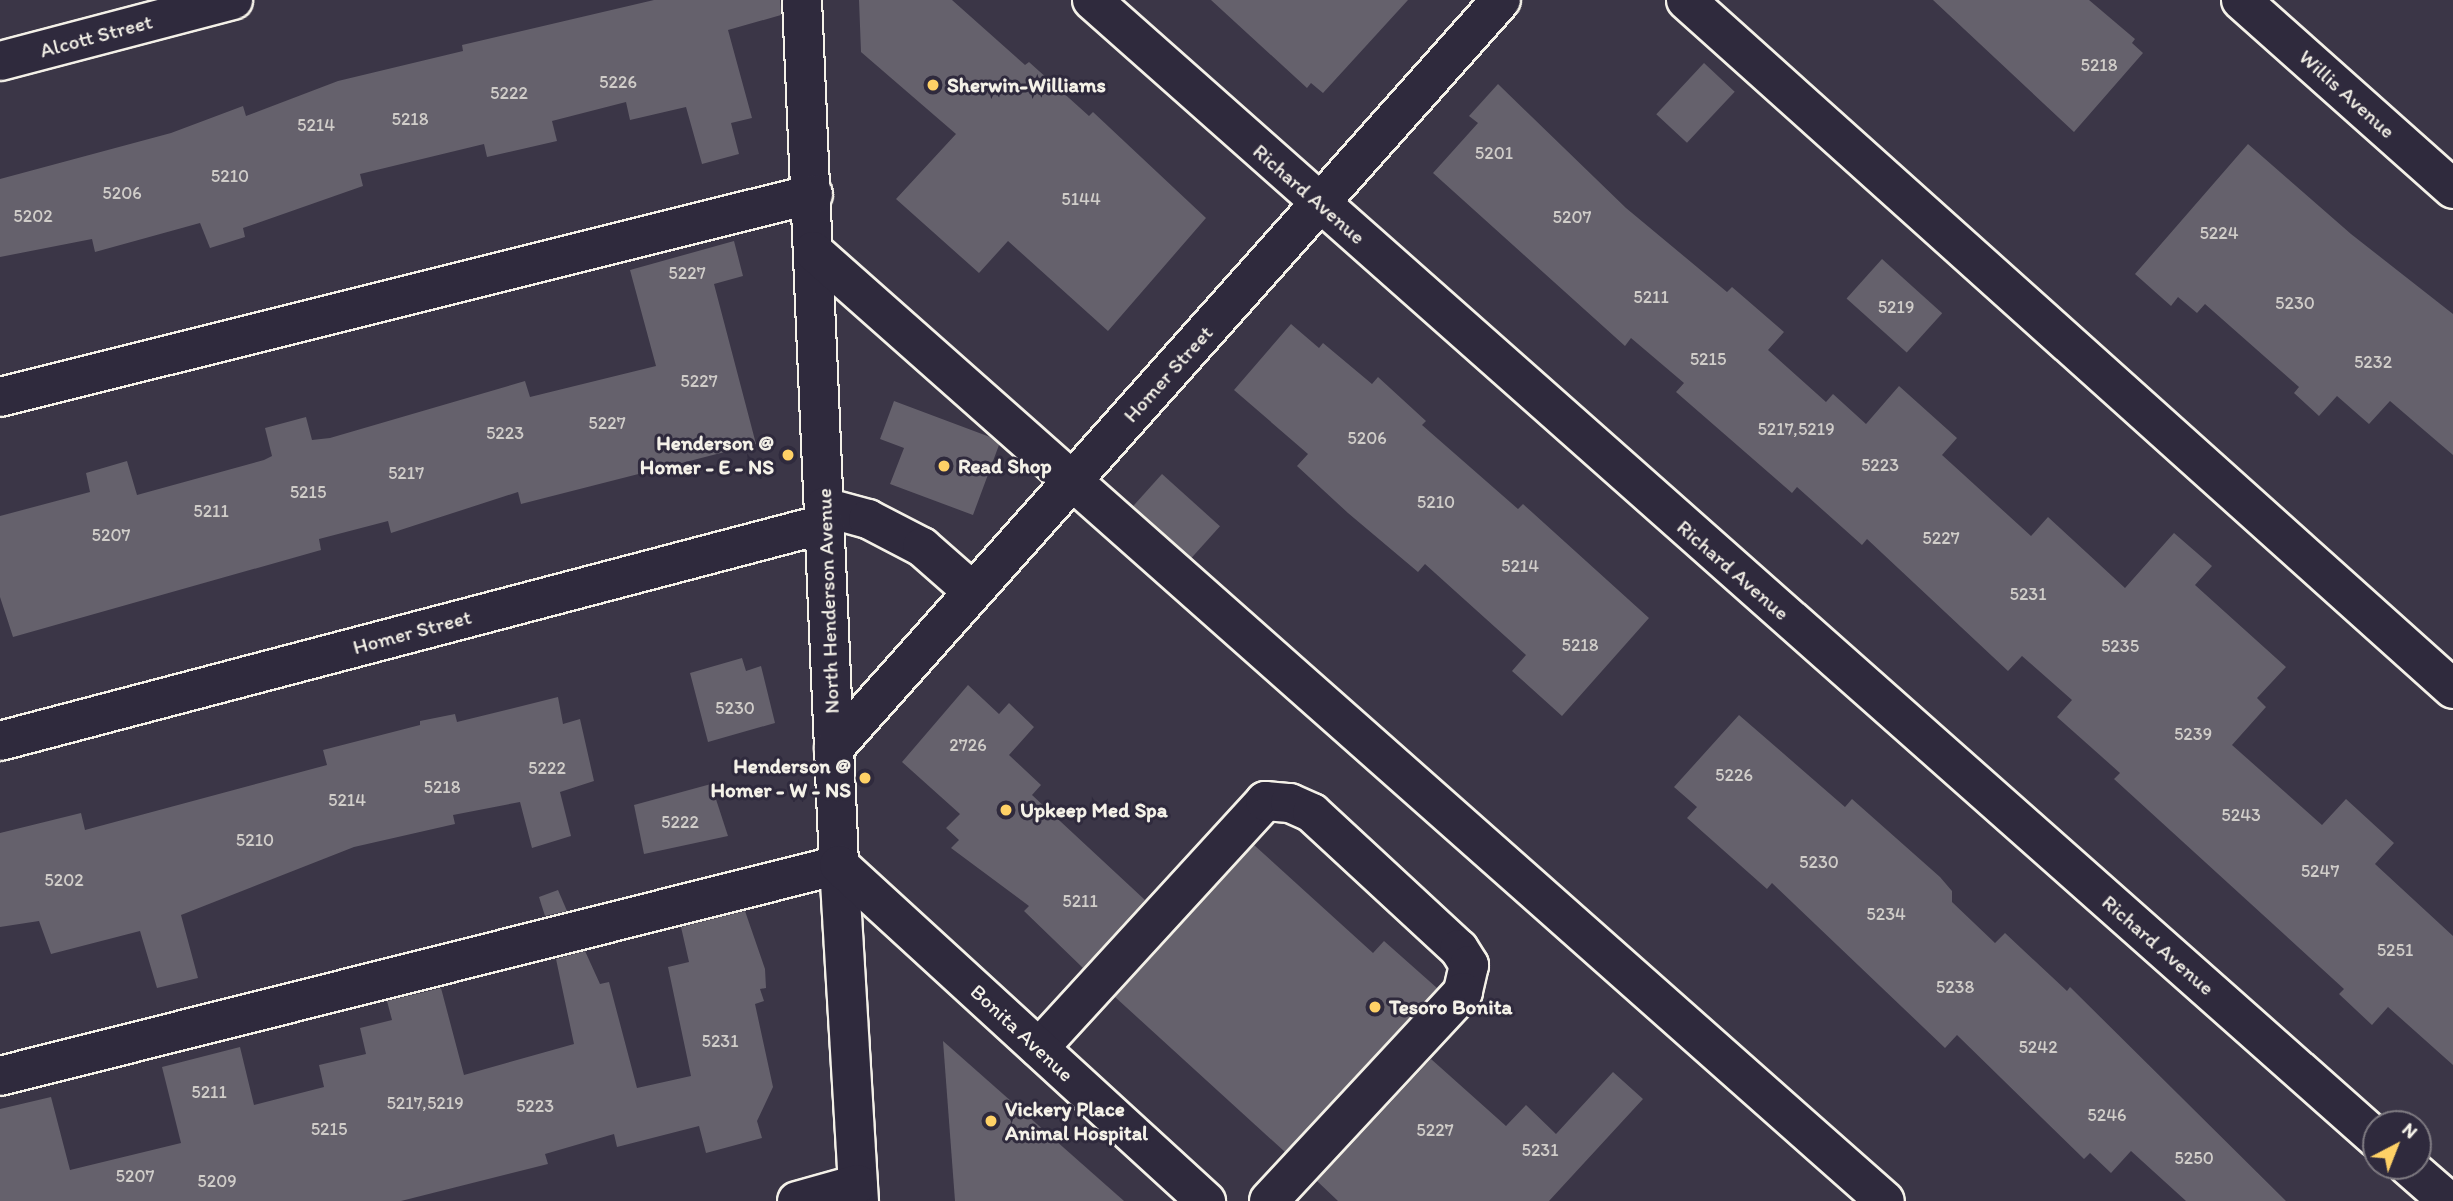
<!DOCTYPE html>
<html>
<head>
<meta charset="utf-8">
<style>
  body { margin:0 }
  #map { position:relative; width:2453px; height:1201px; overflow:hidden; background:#3b3647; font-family:Itim,sans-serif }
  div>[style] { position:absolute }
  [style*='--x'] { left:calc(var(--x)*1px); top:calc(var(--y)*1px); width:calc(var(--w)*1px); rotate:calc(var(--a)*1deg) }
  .building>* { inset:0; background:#65616c; transform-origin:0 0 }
  .roads { filter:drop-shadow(2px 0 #f4f1e8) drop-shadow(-2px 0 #f4f1e8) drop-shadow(0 2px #f4f1e8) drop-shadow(0 -2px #f4f1e8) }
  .minor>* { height:38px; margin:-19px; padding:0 19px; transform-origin:19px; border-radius:19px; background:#2f2a3d }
  .dots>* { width:19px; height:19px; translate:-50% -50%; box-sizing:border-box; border:4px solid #2f2a3d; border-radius:50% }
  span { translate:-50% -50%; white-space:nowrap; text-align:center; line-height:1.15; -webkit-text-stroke:6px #2f2a3d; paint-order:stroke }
  .number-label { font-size:18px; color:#d0cdc9 }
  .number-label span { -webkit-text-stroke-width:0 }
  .street-label { font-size:21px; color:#f4f1e8 }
  .poi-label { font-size:21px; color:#f4f1e8; font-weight:700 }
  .left { translate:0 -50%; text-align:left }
  .right { translate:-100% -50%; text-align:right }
  .north { position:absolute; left:2362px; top:1110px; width:70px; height:70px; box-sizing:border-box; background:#2f2a3d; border:2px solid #7e7a81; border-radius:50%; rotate:42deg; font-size:19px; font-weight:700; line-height:28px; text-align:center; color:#f4f1e8 }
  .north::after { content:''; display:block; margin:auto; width:24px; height:32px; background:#ffd166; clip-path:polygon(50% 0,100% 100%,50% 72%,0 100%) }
</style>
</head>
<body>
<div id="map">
  <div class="building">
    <div style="clip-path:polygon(654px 0,780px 0,781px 15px,728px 30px,752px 118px,731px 123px,739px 154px,702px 164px,686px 107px,630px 120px,626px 102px,552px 121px,557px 141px,487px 157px,484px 144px,360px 174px,363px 186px,243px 228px,245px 237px,210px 248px,200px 223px,95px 252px,92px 239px,0 257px,0 179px,171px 133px,243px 106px,246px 116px,338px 81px,463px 51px,462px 45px)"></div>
    <div style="clip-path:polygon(859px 0,952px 0,1025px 65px,1029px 62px,1089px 116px,1093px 112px,1206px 218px,1108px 331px,1008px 241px,979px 273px,896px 199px,956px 134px,861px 52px)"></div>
    <div style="clip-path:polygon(1211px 0,1408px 0,1323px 93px,1311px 83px,1307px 88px)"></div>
    <div style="clip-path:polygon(1933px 0,2089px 0,2135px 39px,2132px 43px,2143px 53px,2074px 132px)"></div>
    <div style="left:1704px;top:63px;width:42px;height:70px;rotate:43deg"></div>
    <div style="clip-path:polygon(1498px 84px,1626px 208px,1727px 292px,1732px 287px,1784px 332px,1768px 350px,1826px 402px,1833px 394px,1866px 424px,1899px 386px,1957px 438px,1942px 455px,2031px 536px,2048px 517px,2125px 588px,2174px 533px,2212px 566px,2195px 585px,2286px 667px,2257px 698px,2266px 707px,2232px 745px,2322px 825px,2346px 799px,2394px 843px,2375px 864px,2453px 936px,2453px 1065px,2388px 1007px,2372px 1025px,2339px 994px,2344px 989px,2114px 779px,2120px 773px,2057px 717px,2072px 700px,2022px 656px,2008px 671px,1867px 539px,1862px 545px,1797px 487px,1792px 493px,1676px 392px,1684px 383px,1631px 338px,1625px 346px,1433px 173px,1478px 123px,1469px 116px)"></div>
    <div style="clip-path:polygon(2248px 144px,2351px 234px,2453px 314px,2453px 455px,2390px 401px,2369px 424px,2337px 396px,2319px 416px,2294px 393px,2299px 387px,2205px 304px,2197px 313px,2178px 297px,2171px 306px,2135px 274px)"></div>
    <div style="clip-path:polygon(734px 241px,743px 276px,714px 284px,756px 444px,521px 504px,518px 492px,391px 533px,388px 521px,319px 539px,321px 550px,13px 637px,0 597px,0 516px,90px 492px,86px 473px,127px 461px,137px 495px,264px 460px,272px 456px,265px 428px,306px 417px,312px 440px,330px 438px,525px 381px,530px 397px,656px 366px,630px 270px)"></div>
    <div style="left:1882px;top:259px;width:81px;height:53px;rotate:42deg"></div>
    <div style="clip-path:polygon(1291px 324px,1319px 348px,1323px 343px,1372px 384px,1378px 377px,1426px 421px,1422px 425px,1518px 509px,1523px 504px,1649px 618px,1562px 716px,1512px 671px,1526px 655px,1425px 564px,1418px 572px,1348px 513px,1297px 466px,1308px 454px,1234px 390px)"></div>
    <div style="clip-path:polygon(894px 401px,990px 437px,999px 445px,973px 515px,890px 484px,904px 448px,880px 439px)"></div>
    <div style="left:1162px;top:474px;width:78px;height:43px;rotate:42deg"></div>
    <div style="clip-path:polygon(742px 658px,746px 671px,761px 666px,775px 723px,708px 742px,690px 673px)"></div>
    <div style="clip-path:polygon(968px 685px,999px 714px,1009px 703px,1034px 727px,1009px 755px,1041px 785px,1032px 795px,1145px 900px,1083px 968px,1024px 911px,1029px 906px,951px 848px,959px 840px,946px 828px,960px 814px,902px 762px)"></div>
    <div style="clip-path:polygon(558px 697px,563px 724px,580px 719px,594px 781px,560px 792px,571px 836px,532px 848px,520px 802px,453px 815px,455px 824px,354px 847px,181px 915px,198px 978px,157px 988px,140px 931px,51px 954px,39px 921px,0 927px,0 833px,81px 813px,85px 830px,327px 765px,323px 750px,420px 725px,420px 721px,455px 714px,457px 722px)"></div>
    <div style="clip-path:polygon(1739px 715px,1845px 807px,1852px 799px,1940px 877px,1952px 891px,1952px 902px,1995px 943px,2005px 933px,2067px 991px,2070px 987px,2286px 1201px,2186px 1201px,2131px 1151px,2111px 1173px,2090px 1153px,2084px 1159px,1957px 1035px,1945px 1048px,1772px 883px,1767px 889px,1687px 818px,1697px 807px,1674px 787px)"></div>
    <div style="clip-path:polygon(711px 784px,728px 836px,644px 854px,634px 805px)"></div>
    <div style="clip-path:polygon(1254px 845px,1373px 953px,1384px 941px,1437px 988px,1285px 1152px,1115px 997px)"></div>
    <div style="clip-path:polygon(558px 890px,567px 911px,545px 916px,539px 897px)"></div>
    <div style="clip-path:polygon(745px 911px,765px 969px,766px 988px,760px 989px,764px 1001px,755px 1004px,773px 1087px,757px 1121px,762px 1138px,706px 1153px,699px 1126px,617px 1147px,614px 1134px,545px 1154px,548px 1164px,401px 1201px,0 1201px,0 1109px,51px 1097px,70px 1170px,181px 1143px,162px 1067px,240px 1047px,254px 1105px,324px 1087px,319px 1065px,366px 1054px,360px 1028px,392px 1020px,387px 1001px,441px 988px,464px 1075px,574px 1044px,556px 959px,585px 951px,600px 984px,609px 982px,637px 1088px,691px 1076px,668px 967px,689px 962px,681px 927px)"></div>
    <div style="clip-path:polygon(943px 1041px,1124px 1201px,955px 1201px)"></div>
    <div style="clip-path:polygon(1431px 1059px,1506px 1126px,1526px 1105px,1556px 1134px,1613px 1072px,1643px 1099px,1549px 1201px,1338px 1201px,1317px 1181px)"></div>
  </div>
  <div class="roads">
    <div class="minor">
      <div style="--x:802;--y:0;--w:866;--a:87.55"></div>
      <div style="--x:839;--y:865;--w:337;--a:86.6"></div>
      <div style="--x:1092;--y:0;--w:1716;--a:41.55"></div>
      <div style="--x:1686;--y:0;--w:1031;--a:41.93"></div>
      <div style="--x:2241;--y:0;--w:284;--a:41.7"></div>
      <div style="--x:0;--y:61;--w:241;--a:-14.7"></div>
      <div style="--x:813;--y:251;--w:1432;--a:41.55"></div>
      <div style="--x:0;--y:397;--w:838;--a:-14.02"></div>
      <div style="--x:824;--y:507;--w:46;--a:15.3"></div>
      <div style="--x:868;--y:519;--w:61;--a:27.4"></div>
      <div style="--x:922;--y:547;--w:67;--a:41.3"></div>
      <div style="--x:0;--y:741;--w:852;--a:-14.75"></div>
      <div style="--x:834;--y:748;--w:1002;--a:-48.28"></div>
      <div style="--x:1039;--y:1048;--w:335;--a:-47.5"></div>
      <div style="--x:1265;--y:801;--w:25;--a:5"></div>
      <div style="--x:1290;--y:803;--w:24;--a:24"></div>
      <div style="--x:1312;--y:813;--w:200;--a:42.8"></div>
      <div style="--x:1459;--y:949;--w:19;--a:58"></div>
      <div style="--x:1469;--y:965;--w:28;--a:103"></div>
      <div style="--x:1463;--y:992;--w:285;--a:132.9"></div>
      <div style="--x:0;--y:1076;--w:865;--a:-14.12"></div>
      <div style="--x:839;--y:865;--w:498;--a:42.5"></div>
      <div style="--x:2408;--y:1166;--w:53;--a:41.2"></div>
      <div style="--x:797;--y:1201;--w:63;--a:-15.6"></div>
    </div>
  </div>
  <div class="dots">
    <div style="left:933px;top:85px;background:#ffd166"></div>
    <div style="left:788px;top:455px;background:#ffd166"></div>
    <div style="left:944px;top:466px;background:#ffd166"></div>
    <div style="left:865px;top:778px;background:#ffd166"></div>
    <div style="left:1006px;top:810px;background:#ffd166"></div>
    <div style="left:1375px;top:1007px;background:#ffd166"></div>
    <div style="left:991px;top:1121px;background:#ffd166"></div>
  </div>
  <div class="number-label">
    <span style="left:2099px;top:65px">5218</span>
    <span style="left:618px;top:82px">5226</span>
    <span style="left:509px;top:93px">5222</span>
    <span style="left:410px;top:119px">5218</span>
    <span style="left:316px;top:125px">5214</span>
    <span style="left:1494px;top:153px">5201</span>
    <span style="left:230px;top:176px">5210</span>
    <span style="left:122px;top:193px">5206</span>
    <span style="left:1081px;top:199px">5144</span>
    <span style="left:33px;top:216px">5202</span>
    <span style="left:1572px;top:217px">5207</span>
    <span style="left:2219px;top:233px">5224</span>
    <span style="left:687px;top:273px">5227</span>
    <span style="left:1651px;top:297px">5211</span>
    <span style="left:2295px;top:303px">5230</span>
    <span style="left:1896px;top:307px">5219</span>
    <span style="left:1708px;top:359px">5215</span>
    <span style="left:2373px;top:362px">5232</span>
    <span style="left:699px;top:381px">5227</span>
    <span style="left:607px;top:423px">5227</span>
    <span style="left:1796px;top:429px">5217,5219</span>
    <span style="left:505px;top:433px">5223</span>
    <span style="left:1367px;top:438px">5206</span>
    <span style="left:1880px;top:465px">5223</span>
    <span style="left:406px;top:473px">5217</span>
    <span style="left:308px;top:492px">5215</span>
    <span style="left:1436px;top:502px">5210</span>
    <span style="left:211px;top:511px">5211</span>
    <span style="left:111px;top:535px">5207</span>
    <span style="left:1941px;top:538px">5227</span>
    <span style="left:1520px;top:566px">5214</span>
    <span style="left:2028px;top:594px">5231</span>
    <span style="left:1580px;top:645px">5218</span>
    <span style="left:2120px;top:646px">5235</span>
    <span style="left:735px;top:708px">5230</span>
    <span style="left:2193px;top:734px">5239</span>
    <span style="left:968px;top:745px">2726</span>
    <span style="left:547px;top:768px">5222</span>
    <span style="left:1734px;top:775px">5226</span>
    <span style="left:442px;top:787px">5218</span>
    <span style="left:347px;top:800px">5214</span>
    <span style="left:2241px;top:815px">5243</span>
    <span style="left:680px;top:822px">5222</span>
    <span style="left:255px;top:840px">5210</span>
    <span style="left:1819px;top:862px">5230</span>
    <span style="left:2320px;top:871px">5247</span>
    <span style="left:64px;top:880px">5202</span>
    <span style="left:1080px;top:901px">5211</span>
    <span style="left:1886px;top:914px">5234</span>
    <span style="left:2395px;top:950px">5251</span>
    <span style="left:1955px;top:987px">5238</span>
    <span style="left:720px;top:1041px">5231</span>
    <span style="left:2038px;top:1047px">5242</span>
    <span style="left:209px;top:1092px">5211</span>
    <span style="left:425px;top:1103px">5217,5219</span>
    <span style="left:535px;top:1106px">5223</span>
    <span style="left:2107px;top:1115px">5246</span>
    <span style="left:329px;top:1129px">5215</span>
    <span style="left:1435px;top:1130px">5227</span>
    <span style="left:1540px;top:1150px">5231</span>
    <span style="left:2194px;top:1158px">5250</span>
    <span style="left:135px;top:1176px">5207</span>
    <span style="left:217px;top:1181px">5209</span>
  </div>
  <div class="street-label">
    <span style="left:96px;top:36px;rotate:-15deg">Alcott Street</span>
    <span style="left:2347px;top:94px;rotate:42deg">Willis Avenue</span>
    <span style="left:1309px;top:194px;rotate:41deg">Richard Avenue</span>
    <span style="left:1168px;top:374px;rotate:-48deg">Homer Street</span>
    <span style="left:1733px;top:570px;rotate:41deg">Richard Avenue</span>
    <span style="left:828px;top:601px;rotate:-92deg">North Henderson Avenue</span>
    <span style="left:412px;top:632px;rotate:-15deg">Homer Street</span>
    <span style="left:2158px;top:945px;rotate:41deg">Richard Avenue</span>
    <span style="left:1022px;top:1033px;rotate:43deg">Bonita Avenue</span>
  </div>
  <div class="poi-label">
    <span class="left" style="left:947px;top:85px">Sherwin-Williams</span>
    <span class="right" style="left:774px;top:455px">Henderson @<br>Homer - E - NS</span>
    <span class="left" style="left:958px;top:466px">Read Shop</span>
    <span class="right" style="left:851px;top:778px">Henderson @<br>Homer - W - NS</span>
    <span class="left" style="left:1020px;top:810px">Upkeep Med Spa</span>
    <span class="left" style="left:1389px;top:1007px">Tesoro Bonita</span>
    <span class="left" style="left:1005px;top:1121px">Vickery Place<br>Animal Hospital</span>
  </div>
  <div class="north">N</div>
</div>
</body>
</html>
